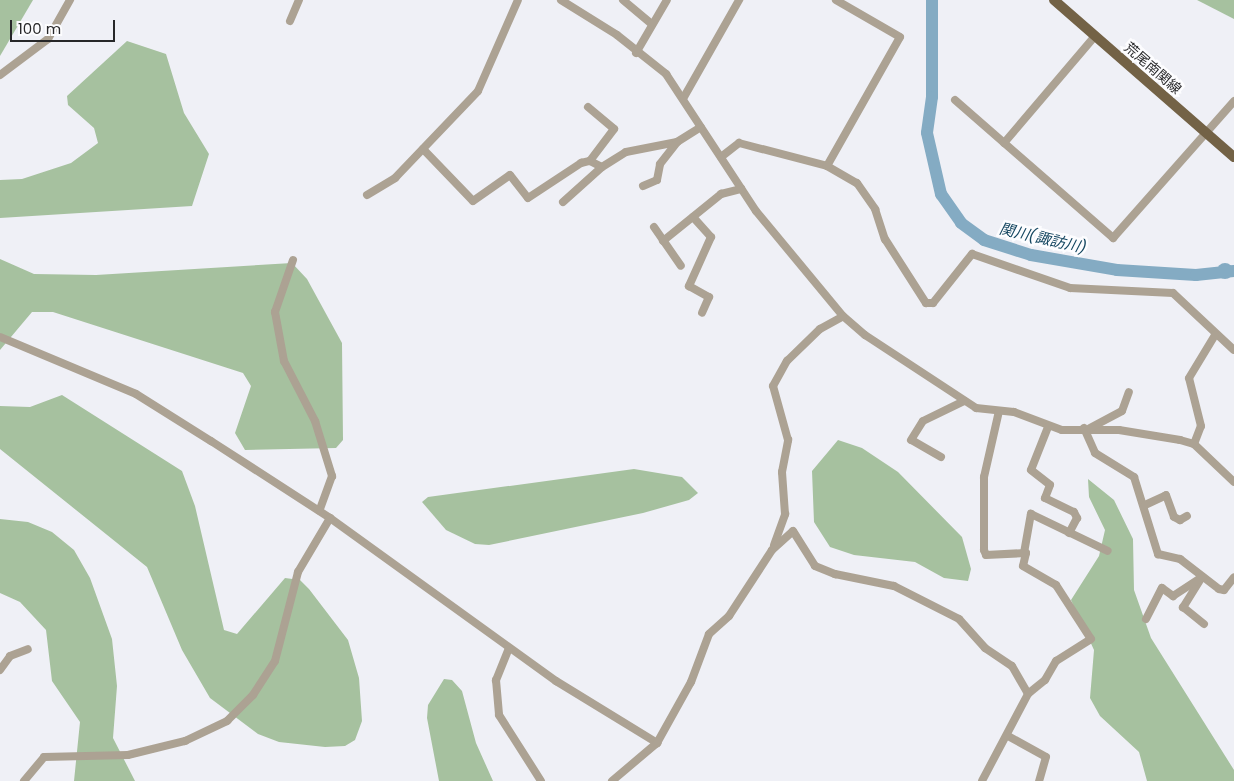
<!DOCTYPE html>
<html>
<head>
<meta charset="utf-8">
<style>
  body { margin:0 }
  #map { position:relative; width:1234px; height:781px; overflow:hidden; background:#eff0f6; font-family:Poppins,"Noto Sans JP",sans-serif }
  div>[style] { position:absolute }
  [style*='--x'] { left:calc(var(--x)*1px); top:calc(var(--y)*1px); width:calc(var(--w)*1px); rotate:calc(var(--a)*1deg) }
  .forest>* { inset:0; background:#a6c19f }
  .water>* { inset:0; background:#84abc3 }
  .round { border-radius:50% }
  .river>* { height:12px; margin:-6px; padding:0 6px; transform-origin:6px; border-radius:6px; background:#84abc3 }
  .minor>* { height:8px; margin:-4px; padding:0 4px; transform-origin:4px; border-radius:4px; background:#aca293 }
  .major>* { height:10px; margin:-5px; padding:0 5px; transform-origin:5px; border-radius:5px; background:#736246 }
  span { translate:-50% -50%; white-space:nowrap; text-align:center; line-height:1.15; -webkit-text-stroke:5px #fdfdff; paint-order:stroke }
  .street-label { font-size:14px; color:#272729 }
  .water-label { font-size:15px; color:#144660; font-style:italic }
  .scale { position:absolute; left:10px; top:20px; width:105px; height:22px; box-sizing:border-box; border:2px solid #272729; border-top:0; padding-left:6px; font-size:15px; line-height:18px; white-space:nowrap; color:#272729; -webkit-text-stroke:4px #fdfdff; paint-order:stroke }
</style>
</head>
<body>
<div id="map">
  <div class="forest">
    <div style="clip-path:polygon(0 0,33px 0,0 56px)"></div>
    <div style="clip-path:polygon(1197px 0,1234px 0,1234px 19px)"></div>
    <div style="clip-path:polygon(127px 41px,166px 54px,184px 113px,209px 154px,192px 206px,0 218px,0 180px,22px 179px,71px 163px,98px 143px,94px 128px,68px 105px,67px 96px)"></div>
    <div style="clip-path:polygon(0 259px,34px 274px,96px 275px,292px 263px,307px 279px,342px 343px,343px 440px,336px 448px,245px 450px,235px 433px,251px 386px,243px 373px,53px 312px,32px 312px,0 350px)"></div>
    <div style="clip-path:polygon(62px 395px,182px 471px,195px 506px,224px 630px,237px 634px,285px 578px,300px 580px,309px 589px,348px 640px,359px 678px,362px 721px,355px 740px,345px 746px,325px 747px,279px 742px,258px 734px,210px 698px,182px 650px,147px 567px,0 449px,0 406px,30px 407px)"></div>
    <div style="clip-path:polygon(838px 440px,862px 448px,898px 472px,962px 537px,971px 569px,968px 581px,944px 578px,915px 562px,854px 555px,830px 547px,814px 522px,812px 471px)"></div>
    <div style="clip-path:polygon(634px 469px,682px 477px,698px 493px,689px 500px,643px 513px,489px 545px,475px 544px,446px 530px,422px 502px,428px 497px)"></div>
    <div style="clip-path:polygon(1088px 479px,1114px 500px,1133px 539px,1134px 590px,1151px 638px,1234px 770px,1234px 781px,1147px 781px,1139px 752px,1100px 716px,1090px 698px,1094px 650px,1071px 600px,1099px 556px,1105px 530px,1089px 497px)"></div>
    <div style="clip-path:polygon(0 519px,28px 522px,52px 532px,74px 550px,90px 578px,112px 639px,117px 686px,113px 738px,135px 781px,74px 781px,80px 722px,52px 681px,46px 630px,20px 602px,0 593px)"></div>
    <div style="clip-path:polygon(444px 679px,452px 680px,462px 691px,476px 743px,493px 781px,439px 781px,427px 718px,428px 705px)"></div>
  </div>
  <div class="water">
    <div class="round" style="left:1217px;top:263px;width:16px;height:16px"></div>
  </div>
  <div class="river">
    <div style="--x:932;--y:0;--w:97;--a:90"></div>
    <div style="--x:932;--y:97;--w:36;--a:98"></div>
    <div style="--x:927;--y:133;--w:63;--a:77.1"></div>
    <div style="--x:941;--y:194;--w:35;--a:55"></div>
    <div style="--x:961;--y:223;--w:29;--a:36"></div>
    <div style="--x:984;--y:240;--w:49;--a:17.7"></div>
    <div style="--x:1031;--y:255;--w:87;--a:9.9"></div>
    <div style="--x:1117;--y:270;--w:79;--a:3.6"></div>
    <div style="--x:1196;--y:275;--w:38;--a:-6"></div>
  </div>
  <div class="minor">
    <div style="--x:561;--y:0;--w:66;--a:32"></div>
    <div style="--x:617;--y:35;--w:63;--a:38.5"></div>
    <div style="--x:666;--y:74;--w:164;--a:56.7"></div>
    <div style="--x:756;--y:211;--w:136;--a:50.4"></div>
    <div style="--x:843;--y:316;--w:29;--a:41"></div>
    <div style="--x:865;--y:335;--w:133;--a:33.3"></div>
    <div style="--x:976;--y:408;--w:38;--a:6"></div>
    <div style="--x:1014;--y:412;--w:51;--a:20.6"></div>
    <div style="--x:1062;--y:430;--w:57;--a:0"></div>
    <div style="--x:1119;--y:430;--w:62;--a:9.3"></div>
    <div style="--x:1180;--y:440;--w:15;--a:16"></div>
    <div style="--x:1194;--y:444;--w:55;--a:43.5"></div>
    <div style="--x:623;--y:0;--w:38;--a:40"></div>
    <div style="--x:290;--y:21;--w:23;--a:-67"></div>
    <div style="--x:636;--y:53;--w:61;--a:-59.7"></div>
    <div style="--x:0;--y:75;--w:60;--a:-36.9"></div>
    <div style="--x:48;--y:39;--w:45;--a:-60.6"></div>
    <div style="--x:684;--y:97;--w:112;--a:-60.4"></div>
    <div style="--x:955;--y:100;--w:210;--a:41.1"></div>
    <div style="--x:1113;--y:238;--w:183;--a:-48.5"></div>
    <div style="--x:588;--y:107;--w:34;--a:40"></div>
    <div style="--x:614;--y:129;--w:40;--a:127"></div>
    <div style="--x:1004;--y:143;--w:140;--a:-49.6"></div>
    <div style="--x:423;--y:149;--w:72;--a:46.1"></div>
    <div style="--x:473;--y:201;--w:45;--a:-35.1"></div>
    <div style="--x:510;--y:175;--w:29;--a:52"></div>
    <div style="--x:528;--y:198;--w:64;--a:-33.4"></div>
    <div style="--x:581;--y:163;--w:9;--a:-13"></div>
    <div style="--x:590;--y:161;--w:13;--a:27"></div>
    <div style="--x:602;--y:167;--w:28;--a:-32"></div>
    <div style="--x:626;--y:152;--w:52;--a:-11.1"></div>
    <div style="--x:677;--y:142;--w:28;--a:-32"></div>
    <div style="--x:721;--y:157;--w:23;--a:-38"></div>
    <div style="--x:739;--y:143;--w:91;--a:14.6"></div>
    <div style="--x:827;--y:166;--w:34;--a:30"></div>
    <div style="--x:857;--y:183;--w:32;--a:55"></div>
    <div style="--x:875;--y:209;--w:32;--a:72"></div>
    <div style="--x:885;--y:239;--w:76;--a:57.4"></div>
    <div style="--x:926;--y:303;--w:7;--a:0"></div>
    <div style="--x:933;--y:303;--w:63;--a:-51.5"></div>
    <div style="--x:972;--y:254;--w:104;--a:19.1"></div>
    <div style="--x:1070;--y:288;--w:103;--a:2.8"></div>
    <div style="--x:1173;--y:293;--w:83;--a:43.1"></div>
    <div style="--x:827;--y:166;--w:148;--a:-60.5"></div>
    <div style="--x:900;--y:37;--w:74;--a:-150"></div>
    <div style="--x:643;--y:186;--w:15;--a:-23"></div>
    <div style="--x:657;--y:180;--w:16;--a:-79"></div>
    <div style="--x:660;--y:164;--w:28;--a:-52"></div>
    <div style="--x:367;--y:195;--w:33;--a:-31"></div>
    <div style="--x:395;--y:178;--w:120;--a:-46.3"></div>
    <div style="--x:478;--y:91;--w:99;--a:-66.3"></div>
    <div style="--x:563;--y:202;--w:52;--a:-41.9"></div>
    <div style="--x:693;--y:217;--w:27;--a:48"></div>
    <div style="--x:711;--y:237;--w:54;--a:114.2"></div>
    <div style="--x:689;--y:286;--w:23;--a:29"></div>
    <div style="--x:709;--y:297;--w:17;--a:114"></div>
    <div style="--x:654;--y:227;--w:47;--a:55.3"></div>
    <div style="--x:663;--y:241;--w:75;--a:-39"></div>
    <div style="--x:721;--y:194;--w:21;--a:-14"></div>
    <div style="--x:293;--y:260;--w:55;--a:109.1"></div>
    <div style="--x:275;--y:312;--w:50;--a:79.6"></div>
    <div style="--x:284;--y:361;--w:68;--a:62.7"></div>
    <div style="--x:315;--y:421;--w:58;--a:72.8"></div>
    <div style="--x:332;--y:476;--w:37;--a:110"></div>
    <div style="--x:0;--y:337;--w:147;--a:22.7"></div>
    <div style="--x:136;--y:394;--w:89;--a:32.1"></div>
    <div style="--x:211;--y:441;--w:142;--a:32.9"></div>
    <div style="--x:330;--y:518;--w:279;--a:35.8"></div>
    <div style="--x:556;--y:681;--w:119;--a:31.5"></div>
    <div style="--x:999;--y:411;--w:68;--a:102.8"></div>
    <div style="--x:984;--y:477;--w:73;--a:90"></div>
    <div style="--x:984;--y:550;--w:5;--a:68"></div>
    <div style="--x:986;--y:555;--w:40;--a:-2.9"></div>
    <div style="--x:1026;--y:553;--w:13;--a:103"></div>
    <div style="--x:1023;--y:566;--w:38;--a:30"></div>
    <div style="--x:1056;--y:585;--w:64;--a:57.1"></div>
    <div style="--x:1091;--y:639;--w:41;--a:147.8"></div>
    <div style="--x:1056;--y:661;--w:22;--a:120"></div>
    <div style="--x:1045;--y:680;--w:22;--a:141"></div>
    <div style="--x:1048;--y:427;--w:46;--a:111.6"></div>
    <div style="--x:1031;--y:470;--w:24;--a:38"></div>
    <div style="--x:1050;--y:485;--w:14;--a:111"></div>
    <div style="--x:1045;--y:498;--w:32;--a:26"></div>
    <div style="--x:1074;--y:512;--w:7;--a:63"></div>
    <div style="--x:1077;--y:518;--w:17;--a:118"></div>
    <div style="--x:1084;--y:428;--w:27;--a:66"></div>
    <div style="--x:1095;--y:453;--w:46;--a:31.6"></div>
    <div style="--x:1134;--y:477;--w:81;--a:72.7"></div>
    <div style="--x:1158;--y:554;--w:23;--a:13"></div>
    <div style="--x:1180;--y:559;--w:49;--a:37.6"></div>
    <div style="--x:1219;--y:589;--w:5;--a:11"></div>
    <div style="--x:1224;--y:590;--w:16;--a:-52"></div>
    <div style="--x:1090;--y:428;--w:36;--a:-28"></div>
    <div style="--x:1122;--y:411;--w:20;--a:-70"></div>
    <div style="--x:1194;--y:444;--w:19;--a:-69"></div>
    <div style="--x:1201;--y:426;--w:49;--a:-104"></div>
    <div style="--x:1189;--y:378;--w:50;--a:-58.8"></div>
    <div style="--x:941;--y:457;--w:34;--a:-150"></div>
    <div style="--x:911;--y:440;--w:22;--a:-58"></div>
    <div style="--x:923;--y:421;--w:46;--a:-26"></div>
    <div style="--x:1145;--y:505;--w:23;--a:-25"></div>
    <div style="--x:1166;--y:495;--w:23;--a:70"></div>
    <div style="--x:1174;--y:517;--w:7;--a:27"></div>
    <div style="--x:1180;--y:520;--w:8;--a:-30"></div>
    <div style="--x:774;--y:545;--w:33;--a:-70"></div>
    <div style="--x:785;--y:514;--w:42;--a:-94.1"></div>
    <div style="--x:782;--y:472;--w:33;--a:-79"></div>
    <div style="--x:788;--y:440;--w:56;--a:-105.5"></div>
    <div style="--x:773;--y:386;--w:29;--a:-61"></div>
    <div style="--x:787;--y:361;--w:46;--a:-44.1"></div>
    <div style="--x:820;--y:329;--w:26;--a:-29"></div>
    <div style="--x:1024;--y:553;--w:40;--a:-80"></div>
    <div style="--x:1031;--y:514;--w:85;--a:25.7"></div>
    <div style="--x:1202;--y:577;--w:36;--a:122"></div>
    <div style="--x:1183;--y:607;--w:27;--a:39"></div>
    <div style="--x:1146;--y:619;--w:35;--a:-63"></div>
    <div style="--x:1162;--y:588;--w:14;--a:36"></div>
    <div style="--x:1173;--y:596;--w:35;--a:-33"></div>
    <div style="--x:509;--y:648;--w:35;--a:112"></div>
    <div style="--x:496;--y:680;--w:35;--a:85"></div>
    <div style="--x:499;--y:715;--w:78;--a:57.5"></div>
    <div style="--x:0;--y:670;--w:17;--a:-54"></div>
    <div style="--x:10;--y:656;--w:19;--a:-21"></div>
    <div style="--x:1008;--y:736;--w:43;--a:28.9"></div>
    <div style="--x:1046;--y:757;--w:25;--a:106"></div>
    <div style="--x:24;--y:781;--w:31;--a:-50"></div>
    <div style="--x:44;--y:757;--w:84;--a:-1.4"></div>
    <div style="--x:128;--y:755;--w:59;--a:-13.8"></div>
    <div style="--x:185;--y:741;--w:47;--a:-25.5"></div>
    <div style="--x:227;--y:721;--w:37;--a:-45"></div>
    <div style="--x:253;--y:695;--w:40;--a:-57.1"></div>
    <div style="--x:275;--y:661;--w:92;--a:-75.5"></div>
    <div style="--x:298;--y:572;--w:63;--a:-59.3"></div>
    <div style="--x:612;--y:781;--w:59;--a:-40.2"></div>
    <div style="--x:657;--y:743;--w:70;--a:-60.9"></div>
    <div style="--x:691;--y:682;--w:51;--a:-69.4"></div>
    <div style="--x:709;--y:634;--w:27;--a:-42"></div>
    <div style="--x:729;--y:616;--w:79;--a:-56.9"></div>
    <div style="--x:772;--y:550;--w:28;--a:-42"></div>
    <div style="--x:793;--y:531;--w:41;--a:57.8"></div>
    <div style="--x:815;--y:566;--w:22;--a:22"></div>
    <div style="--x:835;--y:574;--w:60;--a:11.5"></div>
    <div style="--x:894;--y:586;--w:73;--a:26.9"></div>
    <div style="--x:959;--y:619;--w:39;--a:48"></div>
    <div style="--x:985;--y:648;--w:32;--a:34"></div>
    <div style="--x:1012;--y:666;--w:32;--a:60"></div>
    <div style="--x:1028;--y:694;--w:98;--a:117.9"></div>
  </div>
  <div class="major">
    <div style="--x:1054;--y:0;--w:239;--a:41.1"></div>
  </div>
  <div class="street-label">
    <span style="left:1153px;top:68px;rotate:41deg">荒尾南関線</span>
  </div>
  <div class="water-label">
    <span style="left:1043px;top:238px;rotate:13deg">関川(諏訪川)</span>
  </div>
  <div class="scale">100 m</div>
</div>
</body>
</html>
